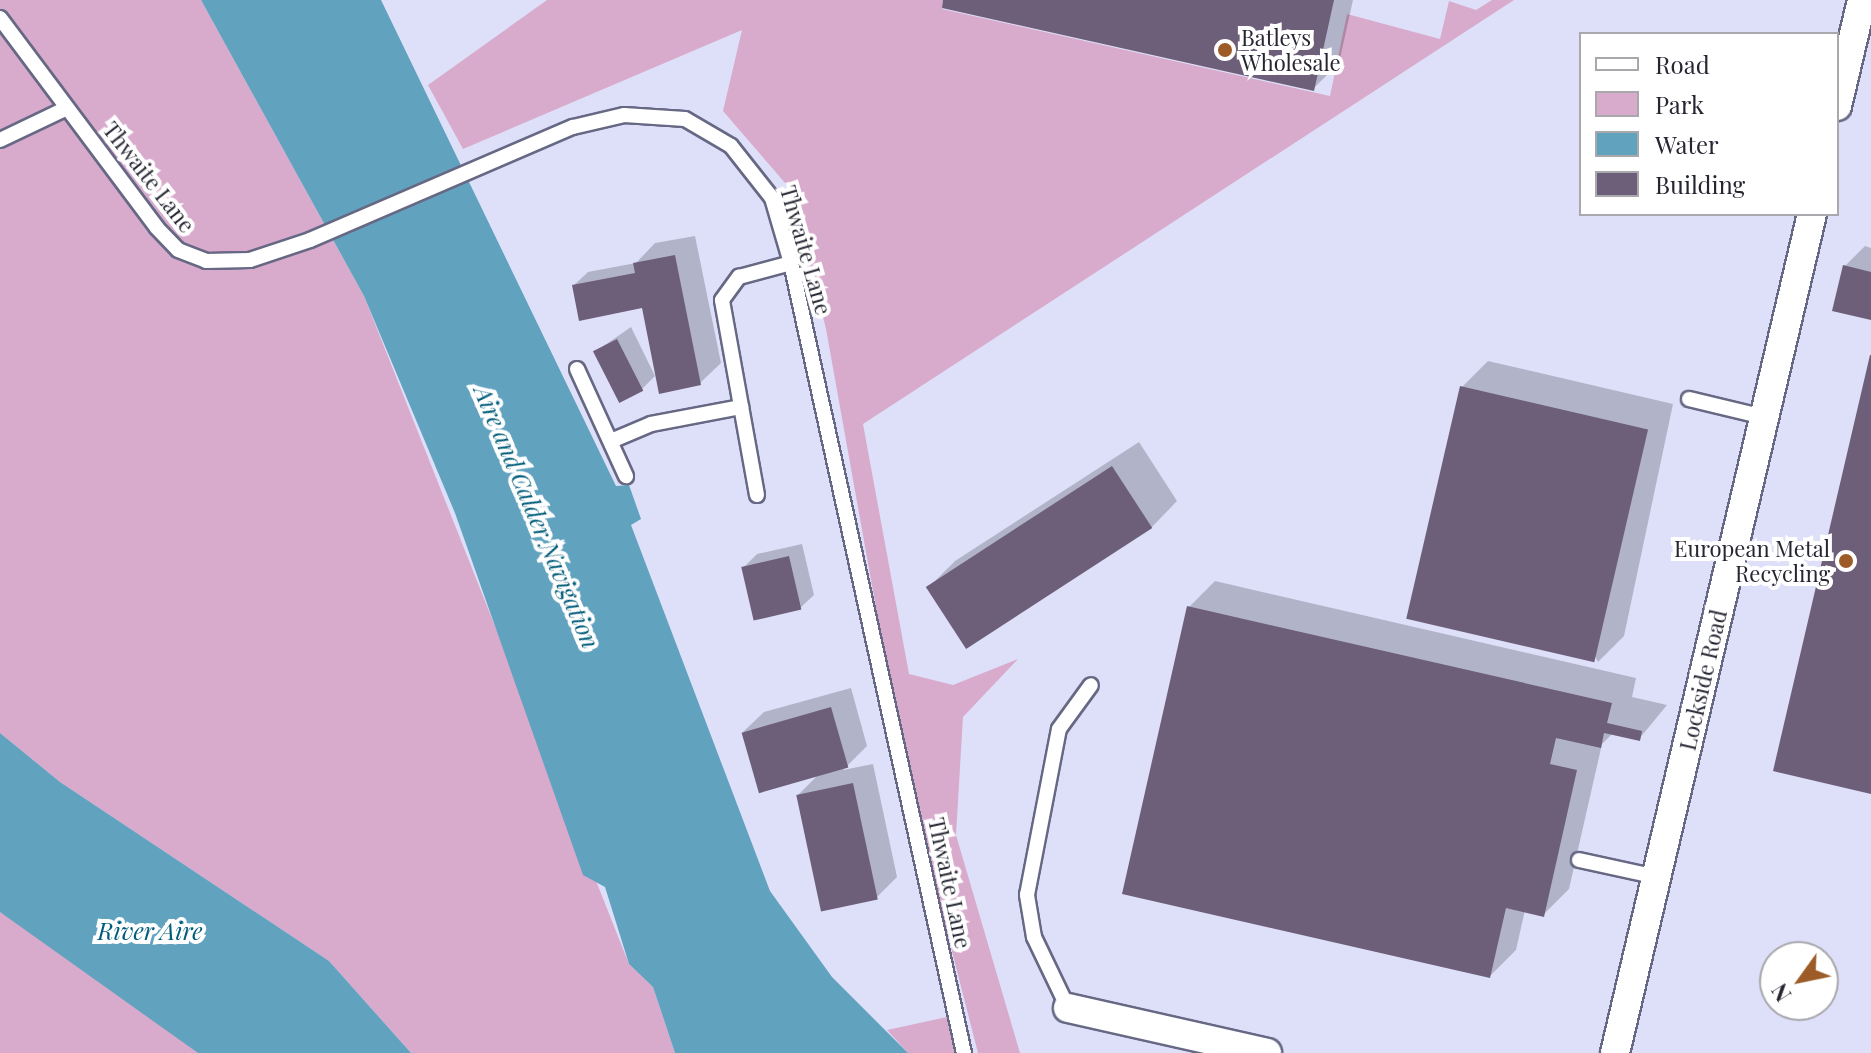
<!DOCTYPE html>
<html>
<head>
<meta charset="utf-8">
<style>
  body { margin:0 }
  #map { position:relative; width:1871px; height:1053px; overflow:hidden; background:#dee0fa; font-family:"Playfair Display",serif }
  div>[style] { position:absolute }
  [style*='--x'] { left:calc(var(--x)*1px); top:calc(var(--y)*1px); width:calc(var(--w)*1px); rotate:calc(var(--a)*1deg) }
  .green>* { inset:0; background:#d8abcc }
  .water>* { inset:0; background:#61a2bf }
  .shadow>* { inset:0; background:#0003 }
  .building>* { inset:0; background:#6d5e79; transform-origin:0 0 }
  .roads { filter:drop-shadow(2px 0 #666884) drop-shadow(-2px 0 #666884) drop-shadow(0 2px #666884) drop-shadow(0 -2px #666884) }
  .service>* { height:14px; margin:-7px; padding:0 7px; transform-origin:7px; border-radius:7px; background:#fff }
  .minor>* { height:28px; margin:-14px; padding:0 14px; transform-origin:14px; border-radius:14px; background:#fff }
  .dots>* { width:22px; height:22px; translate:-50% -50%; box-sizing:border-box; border:4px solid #fff; border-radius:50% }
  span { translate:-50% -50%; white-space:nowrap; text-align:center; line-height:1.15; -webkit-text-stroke:8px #fff; paint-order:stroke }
  .poi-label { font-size:22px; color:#252632 }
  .left { translate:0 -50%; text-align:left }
  .right { translate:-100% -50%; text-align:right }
  .street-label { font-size:22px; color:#252632 }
  .water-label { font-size:24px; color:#005c7a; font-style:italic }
  .legend { position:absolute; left:1579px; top:32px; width:260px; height:184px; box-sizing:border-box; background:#fff; border:2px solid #a8a8ad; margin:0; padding:10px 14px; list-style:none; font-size:24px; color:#252632 }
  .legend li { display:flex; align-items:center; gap:16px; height:40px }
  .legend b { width:40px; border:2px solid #a8a8ad }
  .north { position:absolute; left:1759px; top:941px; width:80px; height:80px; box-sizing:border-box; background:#fff; border:2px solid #a8a8ad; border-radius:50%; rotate:237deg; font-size:22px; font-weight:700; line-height:32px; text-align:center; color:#252632 }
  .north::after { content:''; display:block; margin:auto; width:28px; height:36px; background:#9d5c27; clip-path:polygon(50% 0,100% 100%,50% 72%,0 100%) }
</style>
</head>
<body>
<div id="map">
  <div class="green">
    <div style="clip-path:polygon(0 0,201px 0,364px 296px,629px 964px,653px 987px,675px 1053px,411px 1053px,329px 961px,60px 782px,0 733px)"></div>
    <div style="clip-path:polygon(547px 0,943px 0,942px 9px,1330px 96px,1347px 14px,1440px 39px,1449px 1px,1476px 10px,1492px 0,1514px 0,863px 424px,909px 674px,953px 685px,1018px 659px,963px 717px,956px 835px,1020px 1053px,978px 1053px,904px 764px,826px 329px,792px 191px,723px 111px,742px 30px,463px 149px,428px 85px)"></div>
    <div style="clip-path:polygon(0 912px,57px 948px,198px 1053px,0 1053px)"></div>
    <div style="clip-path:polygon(961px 1014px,971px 1053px,908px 1053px,887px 1030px)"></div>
  </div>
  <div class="water">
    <div style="clip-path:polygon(201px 0,381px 0,616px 486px,629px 485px,641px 519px,631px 525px,770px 891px,832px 977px,908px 1053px,675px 1053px,653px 987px,629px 964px,605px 887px,583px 875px,455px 513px,364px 296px)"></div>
    <div style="clip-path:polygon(0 733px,60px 782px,329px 961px,411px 1053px,198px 1053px,0 912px)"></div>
  </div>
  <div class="shadow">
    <div style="clip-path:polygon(945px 0,1353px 0,1339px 63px,1313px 89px)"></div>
    <div style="clip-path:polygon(695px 236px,721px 363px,700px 383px,643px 304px,574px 285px,588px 272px,636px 263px,655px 243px)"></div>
    <div style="clip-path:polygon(1865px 246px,1871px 248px,1871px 318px,1845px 266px)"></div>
    <div style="clip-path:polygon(631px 327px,655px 376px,642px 389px,595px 352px)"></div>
    <div style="clip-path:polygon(1488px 361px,1673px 404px,1624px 636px,1598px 662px,1462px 387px)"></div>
    <div style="clip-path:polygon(1139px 442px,1177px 501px,1152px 527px,929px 587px,955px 561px)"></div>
    <div style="clip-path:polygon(802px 544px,814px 595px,800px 608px,743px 568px,757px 554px)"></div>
    <div style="clip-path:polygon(1215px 581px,1636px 678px,1632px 697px,1667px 705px,1639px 739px,1613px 733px,1602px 744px,1569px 889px,1543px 915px,1525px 910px,1516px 950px,1490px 976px,1189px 607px)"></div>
    <div style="clip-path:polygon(851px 688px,867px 746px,843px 770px,873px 764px,897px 877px,877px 897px,798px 795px,820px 773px,743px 732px,764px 712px)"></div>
  </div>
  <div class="building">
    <div style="clip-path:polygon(943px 0,1334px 0,1314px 91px,942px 8px)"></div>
    <div style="clip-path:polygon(675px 255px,701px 385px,659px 394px,642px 308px,579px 321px,572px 285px,635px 273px,633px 263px)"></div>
    <div style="clip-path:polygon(1843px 265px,1871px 272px,1871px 320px,1832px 311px)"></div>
    <div style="left:617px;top:339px;width:58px;height:27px;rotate:63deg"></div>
    <div style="clip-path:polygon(1870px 355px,1871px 355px,1871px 794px,1773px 771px)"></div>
    <div style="left:1460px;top:386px;width:193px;height:239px;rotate:13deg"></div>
    <div style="left:1112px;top:466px;width:74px;height:222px;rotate:57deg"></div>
    <div style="left:789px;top:556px;width:55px;height:49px;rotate:77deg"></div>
    <div style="clip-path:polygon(1187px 606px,1612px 703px,1607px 723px,1642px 731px,1640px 741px,1604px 733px,1601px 748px,1556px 738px,1550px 764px,1577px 770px,1544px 917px,1506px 908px,1490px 978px,1122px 894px)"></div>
    <div style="left:831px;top:707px;width:63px;height:93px;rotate:74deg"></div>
    <div style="left:853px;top:783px;width:119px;height:58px;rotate:78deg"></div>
  </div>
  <div class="roads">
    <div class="service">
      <div style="--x:0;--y:18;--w:262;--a:53.2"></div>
      <div style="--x:157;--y:228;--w:30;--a:46"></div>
      <div style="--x:178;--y:250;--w:30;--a:21"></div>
      <div style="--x:206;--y:261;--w:44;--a:-1.3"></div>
      <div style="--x:250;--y:260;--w:63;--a:-18.4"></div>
      <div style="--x:310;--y:240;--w:286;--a:-23.3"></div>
      <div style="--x:573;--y:127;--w:52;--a:-13.2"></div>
      <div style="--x:624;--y:115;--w:61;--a:3.8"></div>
      <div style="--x:685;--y:119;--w:53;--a:30.4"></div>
      <div style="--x:731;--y:146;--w:66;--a:51.7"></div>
      <div style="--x:772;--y:198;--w:68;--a:73.7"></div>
      <div style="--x:791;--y:263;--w:809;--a:77.65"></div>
      <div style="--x:0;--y:140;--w:74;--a:-25.5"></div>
      <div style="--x:577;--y:369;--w:118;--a:65.4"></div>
      <div style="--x:1689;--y:399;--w:77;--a:13.5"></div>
      <div style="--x:611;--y:441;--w:43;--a:-23"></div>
      <div style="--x:651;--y:424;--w:92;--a:-10.7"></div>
      <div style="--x:757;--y:495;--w:198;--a:-100.2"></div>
      <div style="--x:722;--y:300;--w:29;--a:-54"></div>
      <div style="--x:739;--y:277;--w:54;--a:-15.1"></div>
      <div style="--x:1579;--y:860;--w:80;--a:12.3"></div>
      <div style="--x:1068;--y:1008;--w:79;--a:-115.6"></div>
      <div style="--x:1034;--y:937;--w:43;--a:-99.5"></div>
      <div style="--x:1027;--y:895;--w:169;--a:-79.1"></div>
      <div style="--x:1059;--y:729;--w:54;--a:-54"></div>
    </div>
    <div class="minor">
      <div style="--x:1837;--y:106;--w:109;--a:-76.7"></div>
      <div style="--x:1068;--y:1008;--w:204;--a:12.7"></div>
      <div style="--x:1615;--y:1053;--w:862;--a:-76.79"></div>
    </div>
  </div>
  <div class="dots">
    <div style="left:1225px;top:50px;background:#9d5c27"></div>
    <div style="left:1846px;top:561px;background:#9d5c27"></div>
  </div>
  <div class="poi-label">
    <span class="left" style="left:1241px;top:50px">Batleys<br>Wholesale</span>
    <span class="right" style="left:1830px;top:561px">European Metal<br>Recycling</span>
  </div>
  <div class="street-label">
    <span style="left:149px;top:177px;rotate:52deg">Thwaite Lane</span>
    <span style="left:806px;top:250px;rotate:74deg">Thwaite Lane</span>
    <span style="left:1703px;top:680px;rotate:-77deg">Lockside Road</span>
    <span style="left:950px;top:883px;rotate:78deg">Thwaite Lane</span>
  </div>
  <div class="water-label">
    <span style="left:537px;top:517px;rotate:67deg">Aire and Calder Navigation</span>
    <span style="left:150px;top:931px">River Aire</span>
  </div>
  <ul class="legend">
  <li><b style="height:10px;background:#fff"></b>Road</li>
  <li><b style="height:22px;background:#d8abcc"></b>Park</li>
  <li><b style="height:22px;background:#61a2bf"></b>Water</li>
  <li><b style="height:22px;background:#6d5e79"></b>Building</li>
  </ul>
  <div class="north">N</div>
</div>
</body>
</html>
